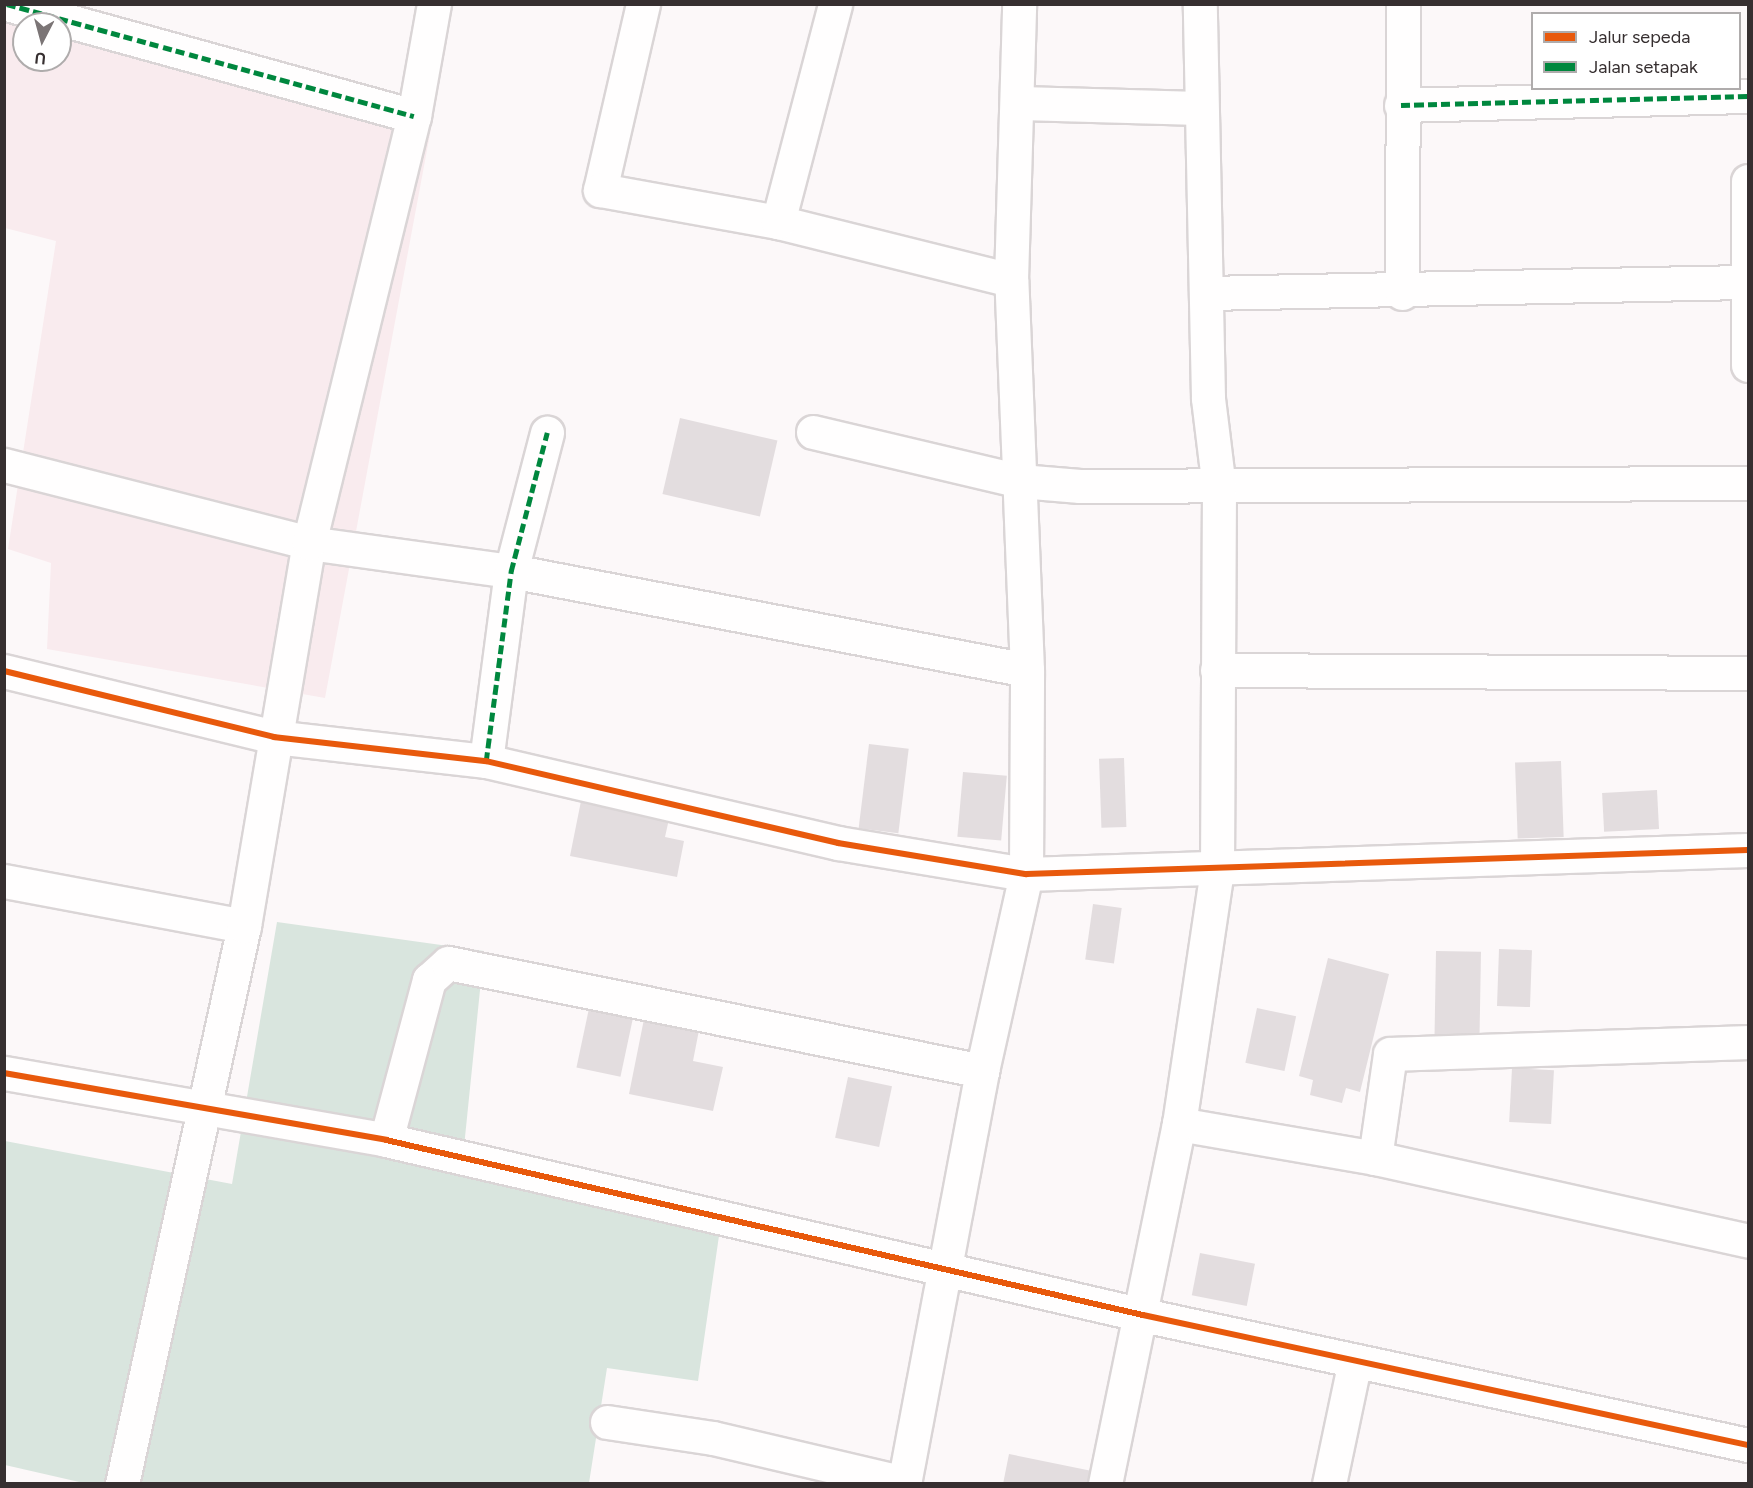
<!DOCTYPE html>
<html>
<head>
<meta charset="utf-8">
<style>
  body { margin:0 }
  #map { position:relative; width:1753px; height:1488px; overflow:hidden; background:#fcf8f9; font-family:Figtree,sans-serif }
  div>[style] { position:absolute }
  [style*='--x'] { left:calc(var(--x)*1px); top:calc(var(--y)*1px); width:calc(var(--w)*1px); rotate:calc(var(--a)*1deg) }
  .built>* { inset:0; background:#f9ebee }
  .green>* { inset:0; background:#d9e5de }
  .building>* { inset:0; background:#e3dddf; transform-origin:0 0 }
  .roads { filter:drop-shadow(2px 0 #dad5d6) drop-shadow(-2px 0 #dad5d6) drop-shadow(0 2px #dad5d6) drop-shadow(0 -2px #dad5d6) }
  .street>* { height:33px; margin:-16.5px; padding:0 16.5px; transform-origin:16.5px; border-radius:16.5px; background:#fffefe }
  .quiet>* { height:4.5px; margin-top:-2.25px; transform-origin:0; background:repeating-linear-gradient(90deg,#00873e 0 9px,transparent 0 13.5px) }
  .cycleway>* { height:6px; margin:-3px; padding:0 3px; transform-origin:3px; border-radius:3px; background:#e8590c }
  span { translate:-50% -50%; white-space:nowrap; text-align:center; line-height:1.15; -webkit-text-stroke:4.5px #fff; paint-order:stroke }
  .frame { position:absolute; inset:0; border:6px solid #362f30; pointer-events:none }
  .legend { position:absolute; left:1531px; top:12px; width:210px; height:78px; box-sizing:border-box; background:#fff; border:2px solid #afacac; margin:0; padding:8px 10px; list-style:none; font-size:18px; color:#362f30 }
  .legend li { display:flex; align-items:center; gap:12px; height:30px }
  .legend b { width:30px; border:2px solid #afacac }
  .north { position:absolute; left:12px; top:12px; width:60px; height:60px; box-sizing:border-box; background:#fff; border:2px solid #afacac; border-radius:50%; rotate:186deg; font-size:16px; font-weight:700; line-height:24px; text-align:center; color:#362f30 }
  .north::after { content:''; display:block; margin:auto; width:21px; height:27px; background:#7b7576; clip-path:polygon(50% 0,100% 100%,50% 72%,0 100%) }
</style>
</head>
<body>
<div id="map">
  <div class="built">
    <div style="clip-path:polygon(evenodd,4px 5px,37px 5px,435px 107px,325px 698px,47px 649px,51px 563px,8px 549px,56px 241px,5px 228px,4px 5px,24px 24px,60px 24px,60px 60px,24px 60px,24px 24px)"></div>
  </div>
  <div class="green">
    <div style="clip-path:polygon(277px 922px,484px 951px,464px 1147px,721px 1222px,698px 1381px,607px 1368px,589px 1483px,88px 1484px,5px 1465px,5px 1141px,232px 1184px)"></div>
  </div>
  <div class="building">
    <div style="left:680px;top:418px;width:100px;height:78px;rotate:13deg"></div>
    <div style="left:869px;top:744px;width:40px;height:85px;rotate:7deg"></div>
    <div style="left:1124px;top:758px;width:69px;height:25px;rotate:88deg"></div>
    <div style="left:1561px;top:761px;width:76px;height:46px;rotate:88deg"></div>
    <div style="left:963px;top:772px;width:44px;height:65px;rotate:5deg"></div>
    <div style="left:1657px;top:790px;width:39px;height:55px;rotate:87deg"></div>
    <div style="clip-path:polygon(581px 801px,669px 819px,665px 837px,684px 841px,677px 877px,570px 856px)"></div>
    <div style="left:1093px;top:904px;width:29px;height:56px;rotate:8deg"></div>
    <div style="left:1499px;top:949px;width:33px;height:57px;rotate:2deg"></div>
    <div style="left:1436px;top:951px;width:45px;height:85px;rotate:1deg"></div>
    <div style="clip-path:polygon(1328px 958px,1389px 974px,1360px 1092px,1346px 1088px,1342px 1103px,1310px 1095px,1313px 1080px,1299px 1076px)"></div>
    <div style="left:591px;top:999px;width:45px;height:70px;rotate:12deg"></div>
    <div style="left:1257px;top:1008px;width:40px;height:56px;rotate:12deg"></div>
    <div style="clip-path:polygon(645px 1014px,700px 1025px,693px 1061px,723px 1067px,713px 1111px,629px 1094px)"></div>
    <div style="left:1512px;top:1068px;width:42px;height:54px;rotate:3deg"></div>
    <div style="left:848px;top:1077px;width:45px;height:62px;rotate:12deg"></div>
    <div style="left:1200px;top:1253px;width:56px;height:43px;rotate:11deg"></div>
    <div style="clip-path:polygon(1009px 1454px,1092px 1471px,1089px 1484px,1003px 1484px)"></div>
  </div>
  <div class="roads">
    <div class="street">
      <div style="--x:7;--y:4;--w:422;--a:15.4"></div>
      <div style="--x:643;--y:4;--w:191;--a:103"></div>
      <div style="--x:600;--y:190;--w:181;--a:10.2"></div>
      <div style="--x:778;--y:222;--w:240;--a:14"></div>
      <div style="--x:1019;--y:103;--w:182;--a:1.6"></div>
      <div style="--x:1401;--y:105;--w:347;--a:-1.5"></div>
      <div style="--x:1748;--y:181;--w:184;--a:90"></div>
      <div style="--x:778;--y:222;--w:225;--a:-75.3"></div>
      <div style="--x:1206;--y:293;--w:540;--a:-1.17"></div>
      <div style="--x:1402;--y:293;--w:289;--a:-89.8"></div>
      <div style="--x:813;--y:432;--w:213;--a:13.3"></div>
      <div style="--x:1020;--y:481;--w:60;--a:4.8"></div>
      <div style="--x:1080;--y:486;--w:668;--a:-0.26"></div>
      <div style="--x:4;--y:465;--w:315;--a:14.3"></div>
      <div style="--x:309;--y:543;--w:204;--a:7.9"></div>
      <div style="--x:511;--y:571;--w:525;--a:10.86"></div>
      <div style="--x:1217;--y:670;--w:531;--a:0.32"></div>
      <div style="--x:4;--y:671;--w:278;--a:13.7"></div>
      <div style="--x:274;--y:737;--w:213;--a:6.5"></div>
      <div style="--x:486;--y:761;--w:361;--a:13.1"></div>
      <div style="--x:838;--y:843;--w:191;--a:9.4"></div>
      <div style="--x:1026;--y:874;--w:722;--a:-1.9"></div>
      <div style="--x:486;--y:761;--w:192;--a:-82.5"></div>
      <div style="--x:511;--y:571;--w:143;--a:-75.4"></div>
      <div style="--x:4;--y:881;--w:244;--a:10.6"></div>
      <div style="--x:4;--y:1073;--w:388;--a:9.9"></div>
      <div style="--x:386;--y:1140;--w:777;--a:13.02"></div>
      <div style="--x:1143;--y:1315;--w:619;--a:12.13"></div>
      <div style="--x:1179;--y:1124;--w:199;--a:9.8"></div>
      <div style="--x:1375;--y:1158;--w:382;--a:12.5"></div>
      <div style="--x:386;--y:1140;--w:166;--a:-75"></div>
      <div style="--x:429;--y:980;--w:25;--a:-42"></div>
      <div style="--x:448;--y:963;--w:545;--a:11.43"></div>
      <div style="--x:1375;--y:1158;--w:105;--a:-81.8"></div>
      <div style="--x:1390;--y:1054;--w:358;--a:-1.9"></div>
      <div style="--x:607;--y:1422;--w:107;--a:8.6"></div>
      <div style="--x:713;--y:1438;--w:197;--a:13.2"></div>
      <div style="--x:122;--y:1484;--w:571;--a:-77.67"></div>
      <div style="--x:244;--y:926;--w:388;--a:-80.4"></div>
      <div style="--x:309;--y:543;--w:440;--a:-76.2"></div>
      <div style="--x:414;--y:116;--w:114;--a:-79.9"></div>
      <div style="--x:904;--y:1484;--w:420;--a:-79.3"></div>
      <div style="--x:982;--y:1071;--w:202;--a:-77.4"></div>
      <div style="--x:1026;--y:874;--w:204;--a:-89.7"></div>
      <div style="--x:1027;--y:670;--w:390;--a:-92.3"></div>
      <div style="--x:1011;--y:280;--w:276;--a:-88.3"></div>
      <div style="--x:1105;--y:1484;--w:368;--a:-78.4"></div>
      <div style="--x:1179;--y:1124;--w:257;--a:-81.5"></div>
      <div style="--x:1217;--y:870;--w:382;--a:-89.7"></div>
      <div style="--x:1219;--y:488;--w:91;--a:-97"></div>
      <div style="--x:1208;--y:398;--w:394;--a:-91.2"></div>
      <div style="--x:1329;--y:1484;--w:126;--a:-78.1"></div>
    </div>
  </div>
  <div class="quiet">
    <div style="--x:7;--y:4;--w:422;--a:15.4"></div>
    <div style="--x:1401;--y:105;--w:347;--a:-1.5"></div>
    <div style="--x:486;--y:761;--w:192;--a:-82.5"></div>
    <div style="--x:511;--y:571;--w:143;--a:-75.4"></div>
  </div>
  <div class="cycleway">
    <div style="--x:4;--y:671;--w:278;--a:13.7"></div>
    <div style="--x:274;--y:737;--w:213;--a:6.5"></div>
    <div style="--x:486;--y:761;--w:361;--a:13.1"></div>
    <div style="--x:838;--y:843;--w:191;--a:9.4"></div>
    <div style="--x:1026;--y:874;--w:722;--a:-1.9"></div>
    <div style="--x:4;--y:1073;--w:388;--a:9.9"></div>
    <div style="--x:386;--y:1140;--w:777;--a:13.02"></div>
    <div style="--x:1143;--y:1315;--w:619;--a:12.13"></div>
  </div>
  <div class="frame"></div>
  <ul class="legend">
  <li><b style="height:8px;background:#e8590c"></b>Jalur sepeda</li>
  <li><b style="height:8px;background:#00873e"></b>Jalan setapak</li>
  </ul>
  <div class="north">U</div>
</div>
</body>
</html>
